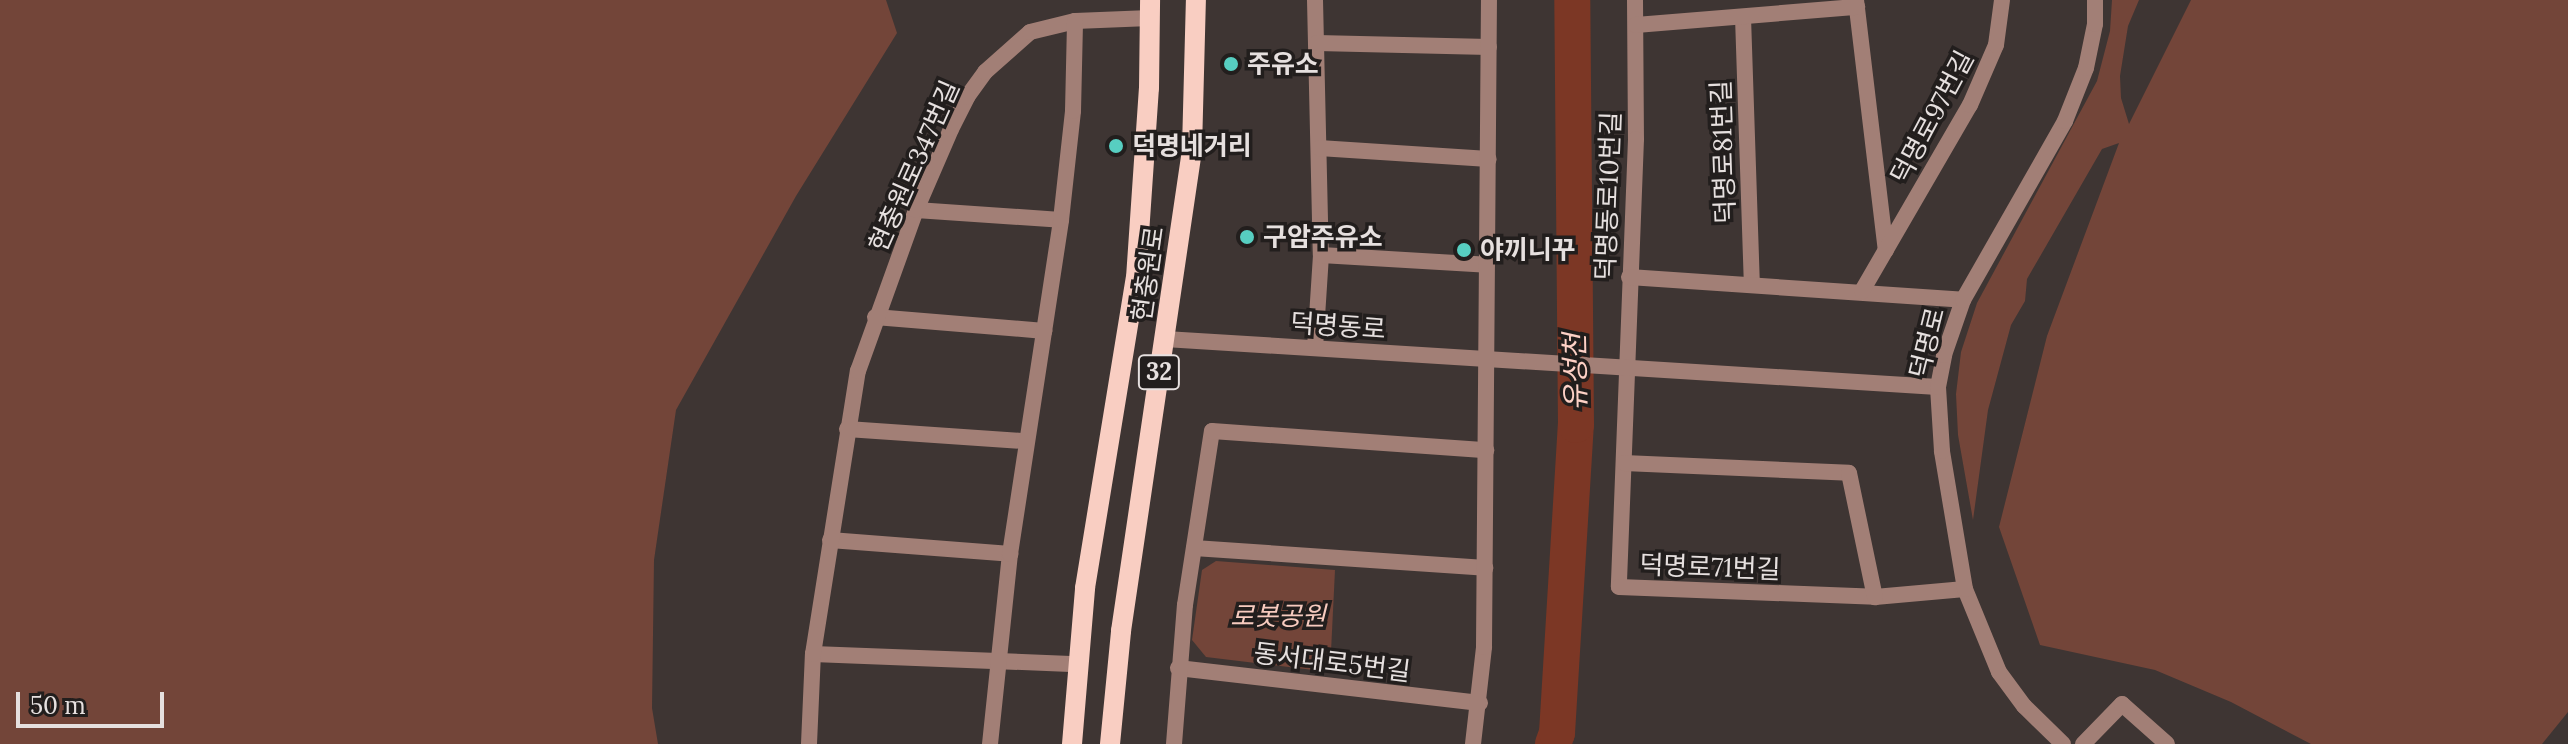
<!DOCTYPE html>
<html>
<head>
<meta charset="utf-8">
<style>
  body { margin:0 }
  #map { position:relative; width:2568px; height:744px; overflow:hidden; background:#3e3533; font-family:Lora,"Noto Sans KR",serif }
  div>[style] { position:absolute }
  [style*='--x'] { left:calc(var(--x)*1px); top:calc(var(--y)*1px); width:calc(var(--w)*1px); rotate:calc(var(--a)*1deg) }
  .green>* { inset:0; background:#734539 }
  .river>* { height:36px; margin:-18px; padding:0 18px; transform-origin:18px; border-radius:18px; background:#7c3725 }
  .street>* { height:16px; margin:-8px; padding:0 8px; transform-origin:8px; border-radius:8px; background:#a27f76 }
  .primary>* { height:20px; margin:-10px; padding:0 10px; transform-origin:10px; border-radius:10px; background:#f9cec2 }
  .dots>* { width:22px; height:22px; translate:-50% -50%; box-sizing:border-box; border:4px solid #221e1d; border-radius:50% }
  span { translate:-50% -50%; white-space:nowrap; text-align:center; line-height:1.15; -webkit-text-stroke:7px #221e1d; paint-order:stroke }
  .shield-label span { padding:2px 6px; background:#221e1d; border:2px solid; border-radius:6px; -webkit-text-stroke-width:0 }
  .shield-label { font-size:24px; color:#e6e0df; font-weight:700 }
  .poi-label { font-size:26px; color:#e6e0df; font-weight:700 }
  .left { translate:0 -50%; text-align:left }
  .street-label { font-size:26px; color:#e6e0df }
  .park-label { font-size:26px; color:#f7cbbf; font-style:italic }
  .water-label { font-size:28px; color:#fed1c6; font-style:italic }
  .scale { position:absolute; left:16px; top:692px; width:148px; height:36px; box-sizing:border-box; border:4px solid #e6e0df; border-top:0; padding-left:10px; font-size:24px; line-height:28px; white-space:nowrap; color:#e6e0df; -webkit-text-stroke:6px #221e1d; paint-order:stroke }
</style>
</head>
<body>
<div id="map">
  <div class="green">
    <div style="clip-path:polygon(0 0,886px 0,897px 33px,796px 196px,676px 410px,654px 560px,652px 708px,658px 744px,0 744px)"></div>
    <div style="clip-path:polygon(2112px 0,2139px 0,2128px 26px,2120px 76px,2121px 98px,2129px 124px,2191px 0,2568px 0,2568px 712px,2542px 744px,2311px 744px,2231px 702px,2155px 670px,2040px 645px,1999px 527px,2047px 336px,2119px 143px,2102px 149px,2027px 279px,2025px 301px,2011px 325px,1988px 410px,1973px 520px,1958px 435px,1956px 394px,1961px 352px,1977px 303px,2097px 81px,2110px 31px)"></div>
    <div style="clip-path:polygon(1216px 561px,1335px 570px,1330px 672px,1206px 657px,1192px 640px,1202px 570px)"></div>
  </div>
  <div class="river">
    <div style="--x:1553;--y:744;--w:12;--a:-70"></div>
    <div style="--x:1557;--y:733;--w:309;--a:-86.5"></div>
    <div style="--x:1576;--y:425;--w:425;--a:-90.5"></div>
  </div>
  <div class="street">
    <div style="--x:1315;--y:0;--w:255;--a:88.7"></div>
    <div style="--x:1321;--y:255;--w:93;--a:93.7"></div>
    <div style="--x:1635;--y:0;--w:139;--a:89.6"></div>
    <div style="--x:1636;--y:139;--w:448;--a:92.2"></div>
    <div style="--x:1619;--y:587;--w:256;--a:2.2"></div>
    <div style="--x:1875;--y:597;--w:90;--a:-5.1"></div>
    <div style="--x:1856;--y:0;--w:252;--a:83.2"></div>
    <div style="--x:1743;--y:17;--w:268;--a:88.1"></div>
    <div style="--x:1636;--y:25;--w:222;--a:-4.7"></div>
    <div style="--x:1317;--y:43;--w:172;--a:1.3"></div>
    <div style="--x:1319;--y:148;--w:170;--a:3.7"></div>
    <div style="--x:916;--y:210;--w:145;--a:3.9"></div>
    <div style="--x:1321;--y:255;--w:166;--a:3.4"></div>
    <div style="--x:1629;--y:277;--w:335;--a:3.9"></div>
    <div style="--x:1862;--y:291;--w:215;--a:-59.9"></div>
    <div style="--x:1970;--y:105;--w:65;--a:-66.6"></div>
    <div style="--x:1996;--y:45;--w:45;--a:-82.4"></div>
    <div style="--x:875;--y:317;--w:170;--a:4.7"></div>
    <div style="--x:1165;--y:339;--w:774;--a:3.55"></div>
    <div style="--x:847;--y:429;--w:178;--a:3.9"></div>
    <div style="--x:1624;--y:463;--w:225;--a:2.5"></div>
    <div style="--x:1849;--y:473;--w:127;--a:78.2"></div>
    <div style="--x:830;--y:540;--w:181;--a:4.4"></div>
    <div style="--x:1194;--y:548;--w:292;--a:3.9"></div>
    <div style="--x:813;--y:654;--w:264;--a:2.2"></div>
    <div style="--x:1178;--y:668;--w:304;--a:6.6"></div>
    <div style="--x:809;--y:744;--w:90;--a:-87.5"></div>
    <div style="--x:813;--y:654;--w:287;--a:-81"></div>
    <div style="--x:858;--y:371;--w:171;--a:-70.2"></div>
    <div style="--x:916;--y:210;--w:88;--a:-66.6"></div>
    <div style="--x:951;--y:129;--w:36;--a:-63"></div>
    <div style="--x:967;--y:97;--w:31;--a:-54"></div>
    <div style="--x:985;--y:72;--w:60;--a:-41.6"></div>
    <div style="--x:1030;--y:32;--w:46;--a:-13.7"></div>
    <div style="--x:1075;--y:21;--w:75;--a:-2.3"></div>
    <div style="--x:990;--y:744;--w:191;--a:-84"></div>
    <div style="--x:1010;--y:554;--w:338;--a:-81.3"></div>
    <div style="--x:1061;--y:220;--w:110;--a:-83.7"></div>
    <div style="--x:1073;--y:111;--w:90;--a:-88.7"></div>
    <div style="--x:1174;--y:744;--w:139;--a:-85.5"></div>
    <div style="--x:1185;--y:605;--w:176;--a:-81.2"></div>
    <div style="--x:1212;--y:431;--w:275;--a:4"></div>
    <div style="--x:1473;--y:744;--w:98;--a:-83.5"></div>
    <div style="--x:1484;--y:647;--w:647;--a:-89.56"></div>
    <div style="--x:2063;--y:744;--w:54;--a:-135.7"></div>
    <div style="--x:2024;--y:706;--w:42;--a:-126.3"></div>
    <div style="--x:1999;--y:672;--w:90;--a:-112.3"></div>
    <div style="--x:1965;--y:589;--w:140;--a:-99.5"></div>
    <div style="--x:1942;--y:451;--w:64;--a:-93.6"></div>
    <div style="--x:1938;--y:387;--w:33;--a:-79"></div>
    <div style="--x:1944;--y:355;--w:58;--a:-70.9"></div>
    <div style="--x:1963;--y:300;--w:206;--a:-60.3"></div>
    <div style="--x:2065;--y:121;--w:57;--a:-68.4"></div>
    <div style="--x:2086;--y:68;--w:45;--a:-78.4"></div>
    <div style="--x:2095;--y:24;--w:24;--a:-90"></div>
    <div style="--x:2083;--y:744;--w:56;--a:-45.7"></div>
    <div style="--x:2122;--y:704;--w:60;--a:41.6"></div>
  </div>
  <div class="primary">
    <div style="--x:1072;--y:744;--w:157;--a:-85.2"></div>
    <div style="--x:1085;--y:588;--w:314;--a:-80.7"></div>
    <div style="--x:1136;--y:278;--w:190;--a:-86.1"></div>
    <div style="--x:1149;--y:88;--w:88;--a:-89.3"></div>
    <div style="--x:1110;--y:744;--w:114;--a:-84.4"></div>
    <div style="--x:1121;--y:631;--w:487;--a:-81.6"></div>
    <div style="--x:1192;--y:149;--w:149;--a:-88.5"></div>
  </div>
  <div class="dots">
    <div style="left:1231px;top:64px;background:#57cec1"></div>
    <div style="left:1116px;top:146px;background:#57cec1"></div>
    <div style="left:1247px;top:237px;background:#57cec1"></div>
    <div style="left:1464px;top:250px;background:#57cec1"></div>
  </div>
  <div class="shield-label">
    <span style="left:1159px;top:372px">32</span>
  </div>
  <div class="poi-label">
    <span class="left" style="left:1247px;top:64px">주유소</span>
    <span class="left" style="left:1132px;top:146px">덕명네거리</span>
    <span class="left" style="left:1263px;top:237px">구암주유소</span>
    <span class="left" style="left:1480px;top:250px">야끼니꾸</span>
  </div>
  <div class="street-label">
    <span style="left:1932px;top:117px;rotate:-62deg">덕명로97번길</span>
    <span style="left:1723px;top:152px;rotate:-92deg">덕명로81번길</span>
    <span style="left:914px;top:166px;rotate:-66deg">현충원로347번길</span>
    <span style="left:1608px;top:196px;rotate:-88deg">덕명동로10번길</span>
    <span style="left:1148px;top:274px;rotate:-82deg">현충원로</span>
    <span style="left:1338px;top:326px;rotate:4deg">덕명동로</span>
    <span style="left:1927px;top:343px;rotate:-76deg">덕명로</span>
    <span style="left:1710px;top:567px;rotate:2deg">덕명로71번길</span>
    <span style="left:1332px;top:662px;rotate:7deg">동서대로5번길</span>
  </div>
  <div class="park-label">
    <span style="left:1278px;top:616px">로봇공원</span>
  </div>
  <div class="water-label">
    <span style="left:1575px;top:372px;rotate:-91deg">유성천</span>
  </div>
  <div class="scale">50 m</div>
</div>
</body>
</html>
